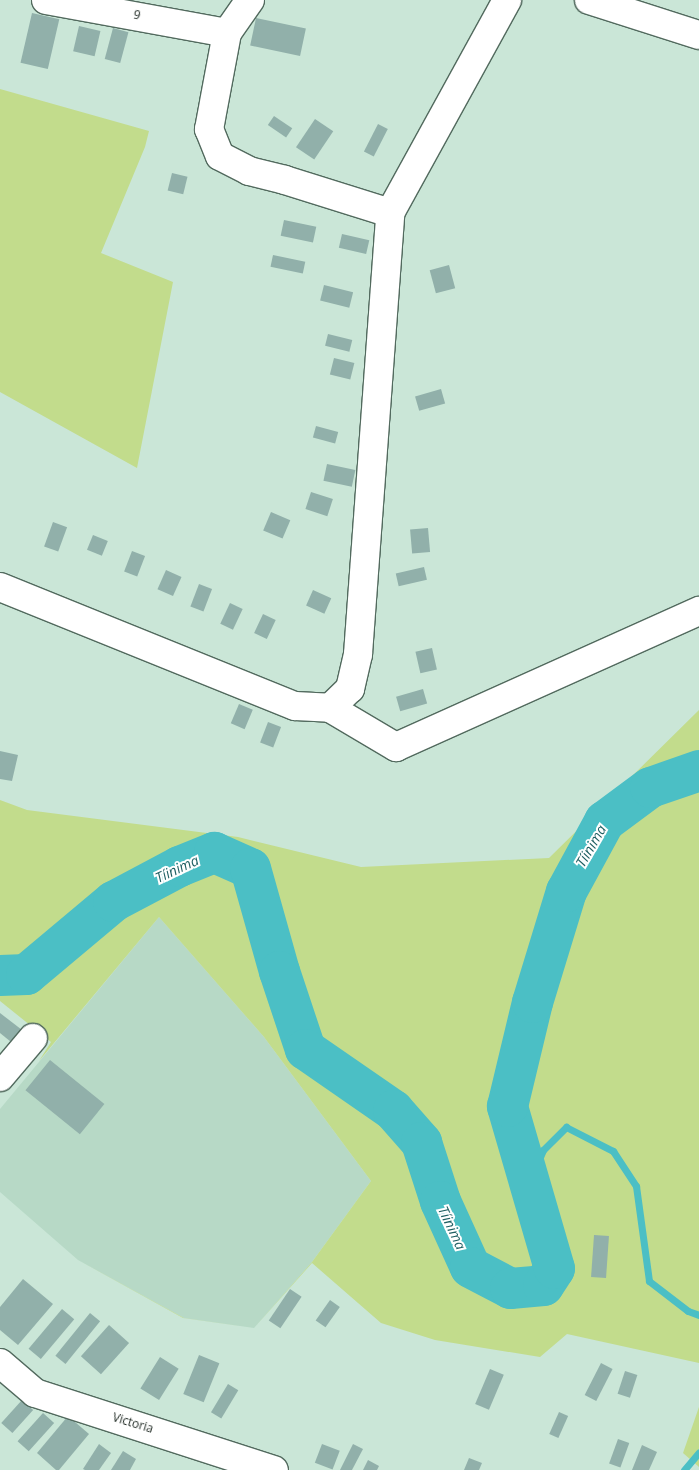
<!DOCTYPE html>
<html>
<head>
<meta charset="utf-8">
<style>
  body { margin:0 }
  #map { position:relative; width:699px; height:1470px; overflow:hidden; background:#cae6d7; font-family:"Open Sans",sans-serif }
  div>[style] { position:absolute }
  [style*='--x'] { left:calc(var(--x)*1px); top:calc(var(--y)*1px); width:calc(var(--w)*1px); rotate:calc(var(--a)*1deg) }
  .built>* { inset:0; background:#b7d9c6 }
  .green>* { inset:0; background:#c2dc8c }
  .stream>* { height:7px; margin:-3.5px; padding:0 3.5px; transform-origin:3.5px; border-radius:3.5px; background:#4bbfc5 }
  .river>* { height:41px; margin:-20.5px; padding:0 20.5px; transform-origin:20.5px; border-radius:20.5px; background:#4bbfc5 }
  .building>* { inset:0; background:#91b0aa; transform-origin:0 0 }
  .roads { filter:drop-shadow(1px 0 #526a5e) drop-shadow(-1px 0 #526a5e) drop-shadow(0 1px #526a5e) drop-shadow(0 -1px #526a5e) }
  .minor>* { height:28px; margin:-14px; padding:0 14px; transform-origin:14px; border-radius:14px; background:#fff }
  span { translate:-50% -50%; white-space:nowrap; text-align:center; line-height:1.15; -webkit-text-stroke:4px #fff; paint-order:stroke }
  .street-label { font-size:12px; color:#222c26 }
  .water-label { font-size:14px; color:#1f5f62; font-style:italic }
</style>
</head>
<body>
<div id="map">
  <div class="built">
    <div style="clip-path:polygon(159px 917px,264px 1037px,371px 1181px,312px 1262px,254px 1328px,184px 1318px,78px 1260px,0 1192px,0 1109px)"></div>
  </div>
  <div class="green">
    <div style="clip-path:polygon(0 89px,149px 131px,145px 147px,101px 253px,173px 282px,137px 468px,0 392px)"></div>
    <div style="clip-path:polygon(699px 710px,699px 1363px,567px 1334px,540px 1357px,435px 1340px,381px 1323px,312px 1263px,254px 1328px,183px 1318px,78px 1260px,184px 1318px,254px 1328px,312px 1262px,371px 1181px,264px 1037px,159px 917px,39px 1061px,51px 1042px,0 1001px,0 800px,27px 810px,238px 837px,361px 867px,549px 858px)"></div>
    <div style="clip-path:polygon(699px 1407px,699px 1467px,683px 1453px)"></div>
  </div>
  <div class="stream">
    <div style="--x:529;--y:1183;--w:36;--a:-67"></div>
    <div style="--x:543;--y:1150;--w:33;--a:-45"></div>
    <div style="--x:566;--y:1127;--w:53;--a:27.1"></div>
    <div style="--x:613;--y:1151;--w:42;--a:56.7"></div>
    <div style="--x:636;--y:1186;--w:96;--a:82.2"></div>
    <div style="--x:649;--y:1281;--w:49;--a:37.6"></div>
    <div style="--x:688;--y:1311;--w:12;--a:20"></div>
    <div style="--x:684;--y:1470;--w:23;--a:-50"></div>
  </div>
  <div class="river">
    <div style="--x:0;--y:975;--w:26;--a:-2"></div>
    <div style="--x:26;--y:974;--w:114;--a:-40"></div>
    <div style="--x:113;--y:901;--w:75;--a:-27.9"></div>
    <div style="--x:179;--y:866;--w:38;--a:-22"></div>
    <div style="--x:214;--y:852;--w:39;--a:24"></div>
    <div style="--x:250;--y:868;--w:107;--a:74.3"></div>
    <div style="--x:279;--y:971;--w:82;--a:71.6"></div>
    <div style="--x:305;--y:1049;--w:107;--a:34.7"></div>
    <div style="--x:393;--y:1110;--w:43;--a:48.8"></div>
    <div style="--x:421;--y:1142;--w:62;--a:72.1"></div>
    <div style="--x:440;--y:1201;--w:72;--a:65.6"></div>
    <div style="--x:470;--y:1267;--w:45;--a:27.7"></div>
    <div style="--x:510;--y:1288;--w:33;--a:-5"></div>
    <div style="--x:543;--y:1285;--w:20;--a:-57"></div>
    <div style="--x:554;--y:1268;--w:169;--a:-106.2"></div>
    <div style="--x:507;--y:1106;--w:107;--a:-76.5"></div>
    <div style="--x:532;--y:1002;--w:116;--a:-73"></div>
    <div style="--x:566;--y:891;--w:80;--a:-61.5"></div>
    <div style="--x:604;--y:821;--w:57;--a:-36.5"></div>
    <div style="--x:650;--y:787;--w:52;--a:-19.1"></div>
  </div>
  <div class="building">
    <div style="left:32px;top:13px;width:28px;height:51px;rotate:13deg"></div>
    <div style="left:256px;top:18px;width:51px;height:28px;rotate:12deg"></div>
    <div style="left:79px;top:26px;width:22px;height:26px;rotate:13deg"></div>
    <div style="left:113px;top:28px;width:16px;height:32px;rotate:15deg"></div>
    <div style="left:274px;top:116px;width:22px;height:11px;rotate:34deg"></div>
    <div style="left:315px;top:119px;width:22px;height:34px;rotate:34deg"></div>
    <div style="left:378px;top:124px;width:11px;height:31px;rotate:27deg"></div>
    <div style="left:172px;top:173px;width:16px;height:18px;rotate:14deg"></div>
    <div style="left:284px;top:220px;width:33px;height:16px;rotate:12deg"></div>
    <div style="left:342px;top:234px;width:28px;height:14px;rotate:13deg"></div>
    <div style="left:273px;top:255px;width:33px;height:12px;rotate:12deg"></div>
    <div style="left:449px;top:265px;width:24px;height:20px;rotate:75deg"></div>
    <div style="left:324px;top:285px;width:30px;height:16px;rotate:14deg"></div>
    <div style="left:328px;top:334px;width:25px;height:12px;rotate:14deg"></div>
    <div style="left:334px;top:358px;width:21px;height:17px;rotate:14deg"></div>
    <div style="left:441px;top:389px;width:15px;height:27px;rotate:74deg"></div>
    <div style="left:316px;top:426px;width:23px;height:12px;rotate:15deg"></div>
    <div style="left:327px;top:464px;width:29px;height:17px;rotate:12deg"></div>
    <div style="left:311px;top:492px;width:23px;height:18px;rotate:18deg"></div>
    <div style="left:271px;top:512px;width:21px;height:20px;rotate:23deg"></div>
    <div style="left:53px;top:522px;width:15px;height:26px;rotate:20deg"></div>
    <div style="left:428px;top:528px;width:24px;height:18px;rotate:85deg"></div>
    <div style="left:93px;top:535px;width:16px;height:16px;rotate:22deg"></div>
    <div style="left:132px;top:551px;width:14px;height:22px;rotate:21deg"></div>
    <div style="left:424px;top:567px;width:13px;height:29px;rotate:77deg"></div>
    <div style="left:166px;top:570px;width:17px;height:21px;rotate:24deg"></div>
    <div style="left:199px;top:584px;width:14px;height:24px;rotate:21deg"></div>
    <div style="left:313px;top:590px;width:20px;height:17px;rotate:24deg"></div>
    <div style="left:230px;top:603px;width:14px;height:23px;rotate:25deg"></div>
    <div style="left:263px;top:614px;width:14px;height:21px;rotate:25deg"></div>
    <div style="left:432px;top:648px;width:22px;height:17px;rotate:77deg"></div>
    <div style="left:423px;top:689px;width:15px;height:28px;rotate:74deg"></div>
    <div style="left:239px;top:704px;width:15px;height:21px;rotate:23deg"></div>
    <div style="left:268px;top:722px;width:14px;height:22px;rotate:21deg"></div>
    <div style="clip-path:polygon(0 751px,18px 755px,12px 781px,0 779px)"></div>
    <div style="clip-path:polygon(0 1013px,26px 1033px,16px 1046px,0 1033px)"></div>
    <div style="left:50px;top:1060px;width:70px;height:39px;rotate:39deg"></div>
    <div style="left:594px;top:1235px;width:15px;height:42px;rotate:4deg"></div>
    <div style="clip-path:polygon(23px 1279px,53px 1304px,18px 1345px,0 1330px,0 1307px)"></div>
    <div style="left:290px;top:1289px;width:14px;height:38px;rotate:34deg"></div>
    <div style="left:330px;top:1300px;width:12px;height:25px;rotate:35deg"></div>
    <div style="left:62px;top:1309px;width:16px;height:52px;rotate:40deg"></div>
    <div style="left:90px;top:1313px;width:13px;height:55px;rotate:39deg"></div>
    <div style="left:109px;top:1325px;width:27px;height:42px;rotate:42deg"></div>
    <div style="left:199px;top:1355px;width:22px;height:42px;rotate:22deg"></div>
    <div style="left:160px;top:1357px;width:22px;height:37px;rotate:32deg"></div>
    <div style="left:601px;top:1363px;width:13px;height:36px;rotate:27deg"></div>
    <div style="left:490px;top:1369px;width:15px;height:38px;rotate:23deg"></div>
    <div style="left:625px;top:1371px;width:13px;height:24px;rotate:18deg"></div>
    <div style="left:228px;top:1384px;width:12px;height:33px;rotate:31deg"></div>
    <div style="left:22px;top:1400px;width:15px;height:31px;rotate:42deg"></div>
    <div style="left:559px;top:1412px;width:10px;height:24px;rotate:24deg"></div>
    <div style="left:43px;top:1413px;width:15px;height:38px;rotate:42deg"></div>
    <div style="clip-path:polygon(68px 1416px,89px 1434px,59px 1470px,56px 1470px,37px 1453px)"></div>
    <div style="left:618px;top:1439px;width:12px;height:26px;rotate:20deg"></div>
    <div style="clip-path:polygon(99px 1444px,111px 1453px,99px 1470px,85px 1470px,83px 1469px)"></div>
    <div style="left:322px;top:1444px;width:19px;height:20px;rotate:21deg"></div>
    <div style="clip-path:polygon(353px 1444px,363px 1449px,352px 1470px,340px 1470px)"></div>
    <div style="clip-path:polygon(642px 1445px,657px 1452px,649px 1470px,632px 1470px)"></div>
    <div style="clip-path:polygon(123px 1451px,136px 1459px,130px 1470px,111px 1470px)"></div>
    <div style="clip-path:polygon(469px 1458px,482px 1463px,479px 1470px,464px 1470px)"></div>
    <div style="clip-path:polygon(368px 1460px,379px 1466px,377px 1470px,363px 1470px)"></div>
  </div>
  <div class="roads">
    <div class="minor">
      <div style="--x:46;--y:0;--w:184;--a:10.3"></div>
      <div style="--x:250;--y:0;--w:40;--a:124.9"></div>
      <div style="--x:227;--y:33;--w:98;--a:100.6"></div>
      <div style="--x:209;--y:129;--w:29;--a:68"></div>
      <div style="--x:220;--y:156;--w:33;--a:27"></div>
      <div style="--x:249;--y:171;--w:37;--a:14"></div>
      <div style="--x:285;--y:180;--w:110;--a:17.4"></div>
      <div style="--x:589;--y:0;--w:115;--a:17.7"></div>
      <div style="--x:0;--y:587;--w:318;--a:22"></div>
      <div style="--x:295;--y:706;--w:35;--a:3"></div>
      <div style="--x:330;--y:708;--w:77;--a:30.6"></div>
      <div style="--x:396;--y:747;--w:332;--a:-24.2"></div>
      <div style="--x:330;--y:708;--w:28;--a:-44"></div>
      <div style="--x:350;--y:689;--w:36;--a:-77"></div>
      <div style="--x:358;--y:654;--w:442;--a:-85.8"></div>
      <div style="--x:390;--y:213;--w:243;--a:-61.2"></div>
      <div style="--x:0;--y:1077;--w:51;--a:-49.8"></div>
      <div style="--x:0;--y:1363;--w:46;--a:40.6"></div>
      <div style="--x:35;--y:1393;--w:251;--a:17.9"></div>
    </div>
  </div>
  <div class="street-label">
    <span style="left:137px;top:15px;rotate:11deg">9</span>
    <span style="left:133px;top:1423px;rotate:17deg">Victoria</span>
  </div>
  <div class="water-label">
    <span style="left:591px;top:846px;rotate:-60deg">Tíinima</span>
    <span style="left:177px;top:869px;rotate:-25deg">Tíinima</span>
    <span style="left:452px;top:1228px;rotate:65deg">Tíinima</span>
  </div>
</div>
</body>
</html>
